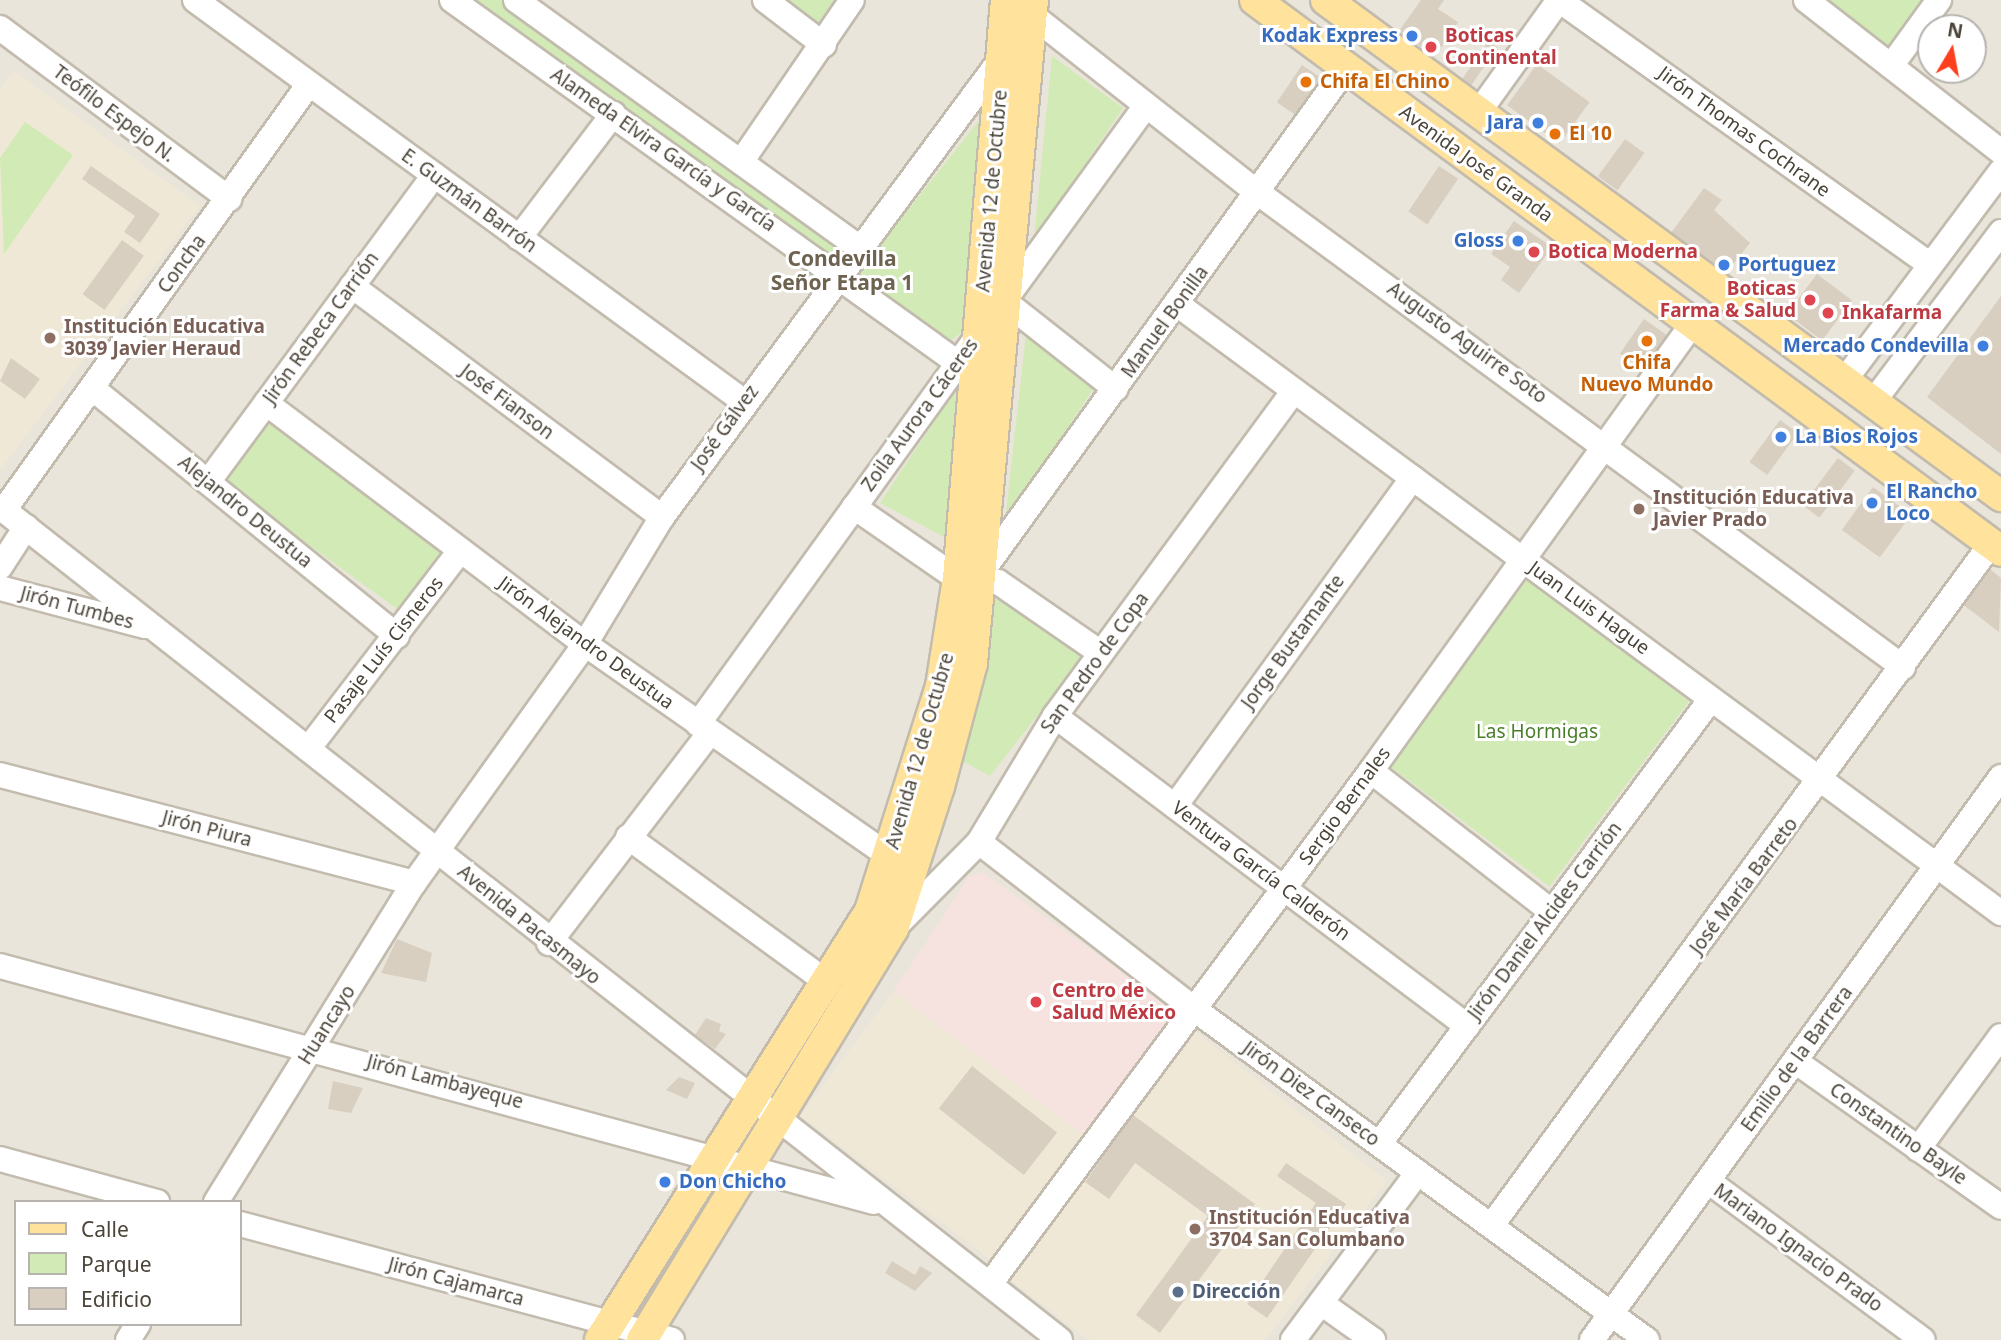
<!DOCTYPE html>
<html>
<head>
<meta charset="utf-8">
<style>
  body { margin:0 }
  #map { position:relative; width:2001px; height:1340px; overflow:hidden; background:#f6f3ec; font-family:"Noto Sans",sans-serif }
  div>[style] { position:absolute }
  [style*='--x'] { left:calc(var(--x)*1px); top:calc(var(--y)*1px); width:calc(var(--w)*1px); rotate:calc(var(--a)*1deg) }
  .residential>* { inset:0; background:#eae5da }
  .education>* { inset:0; background:#efe8d6; transform-origin:0 0 }
  .medical>* { inset:0; background:#f6e3e0 }
  .green>* { inset:0; background:#d2eab5; transform-origin:0 0 }
  .building>* { inset:0; background:#d8cfc1; transform-origin:0 0 }
  .roads { filter:drop-shadow(2px 0 #c2bbae) drop-shadow(-2px 0 #c2bbae) drop-shadow(0 2px #c2bbae) drop-shadow(0 -2px #c2bbae) }
  .minor>* { height:24px; margin:-12px; padding:0 12px; transform-origin:12px; border-radius:12px; background:#fff }
  .major>* { height:30px; margin:-15px; padding:0 15px; transform-origin:15px; border-radius:15px; background:#ffe39c }
  .dots>* { width:19px; height:19px; translate:-50% -50%; box-sizing:border-box; border:4px solid #fff; border-radius:50% }
  span { translate:-50% -50%; white-space:nowrap; text-align:center; line-height:1.15; -webkit-text-stroke:6px #fff; paint-order:stroke }
  .shop-label { font-size:19px; color:#366cbe; font-weight:700 }
  .right { translate:-100% -50%; text-align:right }
  .left { translate:0 -50%; text-align:left }
  .health-label { font-size:19px; color:#be3a42; font-weight:700 }
  .food-label { font-size:19px; color:#c56008; font-weight:700 }
  .street-label { font-size:19px; color:#4b4439 }
  .education-label { font-size:19px; color:#785e54; font-weight:700 }
  .park-label { font-size:19px; color:#4a7f2a }
  .service-label { font-size:19px; color:#4e5e75; font-weight:700 }
  .neighbourhood-label { font-size:21px; color:#6e6250; font-weight:700 }
  .legend { position:absolute; left:14px; top:1200px; width:228px; height:126px; box-sizing:border-box; background:#fff; border:2px solid #b7b4b0; margin:0; padding:9px 12px; list-style:none; font-size:21px; color:#4b4439 }
  .legend li { display:flex; align-items:center; gap:14px; height:35px }
  .legend b { width:35px; border:2px solid #b7b4b0 }
  .north { position:absolute; left:1917px; top:14px; width:70px; height:70px; box-sizing:border-box; background:#fff; border:2px solid #b7b4b0; border-radius:50%; rotate:10deg; font-size:19px; font-weight:700; line-height:28px; text-align:center; color:#4b4439 }
  .north::after { content:''; display:block; margin:auto; width:24px; height:32px; background:#fc3f1d; clip-path:polygon(50% 0,100% 100%,50% 72%,0 100%) }
</style>
</head>
<body>
<div id="map">
  <div class="residential">
    <div style="clip-path:polygon(evenodd,0 0,2001px 0,2001px 1340px,0 1340px,0 0,1931px 28px,1973px 28px,1973px 70px,1931px 70px,1931px 28px,0 0,16px 1202px,240px 1202px,240px 1324px,16px 1324px,16px 1202px)"></div>
  </div>
  <div class="education">
    <div style="clip-path:polygon(14px 71px,200px 206px,0 470px,0 89px)"></div>
    <div style="left:894px;top:991px;width:242px;height:156px;rotate:37deg"></div>
    <div style="clip-path:polygon(1188px 1026px,1387px 1181px,1265px 1340px,1089px 1340px,1005px 1276px)"></div>
  </div>
  <div class="medical">
    <div style="clip-path:polygon(982px 872px,1179px 1013px,1087px 1137px,894px 991px,969px 877px)"></div>
  </div>
  <div class="green">
    <div style="clip-path:polygon(465px 0,504px 0,842px 243px,833px 259px)"></div>
    <div style="clip-path:polygon(783px 0,846px 0,821px 28px)"></div>
    <div style="clip-path:polygon(1827px 0,1927px 0,1890px 47px)"></div>
    <div style="clip-path:polygon(1052px 56px,1123px 108px,1034px 239px)"></div>
    <div style="clip-path:polygon(989px 108px,970px 326px,949px 342px,855px 277px)"></div>
    <div style="clip-path:polygon(25px 122px,73px 155px,4px 254px,0 158px)"></div>
    <div style="clip-path:polygon(1027px 325px,1098px 382px,1005px 522px)"></div>
    <div style="clip-path:polygon(958px 386px,948px 539px,880px 503px)"></div>
    <div style="left:266px;top:411px;width:225px;height:83px;rotate:36deg"></div>
    <div style="left:1523px;top:576px;width:208px;height:232px;rotate:37deg"></div>
    <div style="clip-path:polygon(995px 586px,1088px 651px,990px 776px,955px 757px,987px 669px)"></div>
    <div style="clip-path:polygon(715px 1175px,728px 1179px,648px 1306px,641px 1304px,636px 1300px)"></div>
  </div>
  <div class="building">
    <div style="clip-path:polygon(1421px 0,1444px 0,1438px 9px,1458px 22px,1435px 57px,1399px 31px)"></div>
    <div style="left:1488px;top:41px;width:11px;height:47px;rotate:34deg"></div>
    <div style="left:1537px;top:64px;width:65px;height:51px;rotate:36deg"></div>
    <div style="left:1302px;top:65px;width:23px;height:45px;rotate:34deg"></div>
    <div style="left:1625px;top:139px;width:24px;height:46px;rotate:36deg"></div>
    <div style="clip-path:polygon(91px 166px,160px 214px,140px 243px,124px 232px,135px 216px,82px 179px)"></div>
    <div style="left:1439px;top:166px;width:23px;height:55px;rotate:34deg"></div>
    <div style="clip-path:polygon(1704px 188px,1722px 200px,1714px 210px,1750px 243px,1727px 272px,1671px 233px)"></div>
    <div style="clip-path:polygon(1514px 221px,1552px 247px,1519px 293px,1501px 280px,1510px 267px,1491px 254px)"></div>
    <div style="left:122px;top:240px;width:27px;height:67px;rotate:36deg"></div>
    <div style="left:1817px;top:274px;width:44px;height:50px;rotate:37deg"></div>
    <div style="clip-path:polygon(2001px 296px,2001px 454px,1927px 397px)"></div>
    <div style="left:1644px;top:319px;width:29px;height:42px;rotate:35deg"></div>
    <div style="clip-path:polygon(11px 358px,40px 379px,25px 399px,0 381px)"></div>
    <div style="left:1780px;top:420px;width:22px;height:52px;rotate:36deg"></div>
    <div style="left:1838px;top:458px;width:21px;height:59px;rotate:37deg"></div>
    <div style="left:1873px;top:487px;width:47px;height:53px;rotate:36deg"></div>
    <div style="clip-path:polygon(1991px 570px,2001px 578px,1999px 632px,1957px 600px,1978px 572px)"></div>
    <div style="clip-path:polygon(397px 939px,432px 953px,426px 982px,381px 973px)"></div>
    <div style="clip-path:polygon(706px 1018px,721px 1024px,719px 1031px,726px 1034px,715px 1049px,695px 1035px)"></div>
    <div style="left:972px;top:1066px;width:108px;height:54px;rotate:38deg"></div>
    <div style="clip-path:polygon(679px 1077px,695px 1083px,687px 1099px,666px 1090px)"></div>
    <div style="clip-path:polygon(333px 1081px,363px 1088px,351px 1113px,328px 1109px)"></div>
    <div style="clip-path:polygon(1133px 1115px,1255px 1204px,1160px 1333px,1136px 1315px,1208px 1216px,1135px 1163px,1109px 1199px,1085px 1182px)"></div>
    <div style="clip-path:polygon(1286px 1163px,1346px 1204px,1267px 1318px,1247px 1304px,1316px 1203px,1277px 1176px)"></div>
    <div style="clip-path:polygon(892px 1261px,915px 1275px,920px 1266px,932px 1273px,915px 1291px,885px 1273px)"></div>
  </div>
  <div class="roads">
    <div class="minor">
      <div style="--x:195;--y:0;--w:679;--a:36.19"></div>
      <div style="--x:452;--y:0;--w:636;--a:35.66"></div>
      <div style="--x:516;--y:0;--w:424;--a:35.8"></div>
      <div style="--x:765;--y:0;--w:74;--a:37.3"></div>
      <div style="--x:1559;--y:0;--w:455;--a:35.5"></div>
      <div style="--x:1806;--y:0;--w:247;--a:37.9"></div>
      <div style="--x:1033;--y:16;--w:285;--a:38.2"></div>
      <div style="--x:1257;--y:192;--w:802;--a:36.33"></div>
      <div style="--x:0;--y:28;--w:286;--a:36.7"></div>
      <div style="--x:1891;--y:66;--w:82;--a:-54"></div>
      <div style="--x:1478;--y:113;--w:139;--a:-54.4"></div>
      <div style="--x:741;--y:162;--w:196;--a:-55.6"></div>
      <div style="--x:519;--y:238;--w:156;--a:-52.8"></div>
      <div style="--x:352;--y:286;--w:387;--a:36.7"></div>
      <div style="--x:1004;--y:301;--w:240;--a:-54"></div>
      <div style="--x:1004;--y:301;--w:142;--a:38.2"></div>
      <div style="--x:1177;--y:304;--w:1025;--a:36.47"></div>
      <div style="--x:1844;--y:381;--w:262;--a:-53.2"></div>
      <div style="--x:92;--y:388;--w:393;--a:39.1"></div>
      <div style="--x:1873;--y:402;--w:213;--a:-53"></div>
      <div style="--x:266;--y:403;--w:400;--a:37.1"></div>
      <div style="--x:585;--y:644;--w:386;--a:34.9"></div>
      <div style="--x:208;--y:482;--w:381;--a:-53.6"></div>
      <div style="--x:0;--y:507;--w:1348;--a:38.16"></div>
      <div style="--x:854;--y:507;--w:126;--a:34.7"></div>
      <div style="--x:958;--y:579;--w:40;--a:4.3"></div>
      <div style="--x:998;--y:582;--w:125;--a:34.6"></div>
      <div style="--x:4;--y:510;--w:524;--a:-54.4"></div>
      <div style="--x:0;--y:567;--w:48;--a:-57"></div>
      <div style="--x:981;--y:573;--w:623;--a:-54.14"></div>
      <div style="--x:0;--y:588;--w:150;--a:14.7"></div>
      <div style="--x:1055;--y:716;--w:516;--a:36.96"></div>
      <div style="--x:698;--y:724;--w:486;--a:-54.2"></div>
      <div style="--x:308;--y:749;--w:250;--a:-52.5"></div>
      <div style="--x:1371;--y:771;--w:229;--a:37.9"></div>
      <div style="--x:0;--y:775;--w:428;--a:14.6"></div>
      <div style="--x:1175;--y:806;--w:405;--a:-54.1"></div>
      <div style="--x:628;--y:837;--w:246;--a:36.1"></div>
      <div style="--x:979;--y:842;--w:272;--a:37.8"></div>
      <div style="--x:1194;--y:1009;--w:561;--a:36.16"></div>
      <div style="--x:893;--y:929;--w:122;--a:-45.3"></div>
      <div style="--x:979;--y:842;--w:147;--a:-58.9"></div>
      <div style="--x:1055;--y:716;--w:403;--a:-53.7"></div>
      <div style="--x:549;--y:943;--w:263;--a:-52.6"></div>
      <div style="--x:0;--y:966;--w:905;--a:15.11"></div>
      <div style="--x:1795;--y:1061;--w:252;--a:35.3"></div>
      <div style="--x:1379;--y:1144;--w:555;--a:-53.27"></div>
      <div style="--x:1918;--y:1149;--w:140;--a:-53.7"></div>
      <div style="--x:0;--y:1159;--w:163;--a:15.3"></div>
      <div style="--x:1708;--y:1181;--w:267;--a:36.5"></div>
      <div style="--x:216;--y:1202;--w:375;--a:-58.2"></div>
      <div style="--x:414;--y:883;--w:294;--a:-54.4"></div>
      <div style="--x:585;--y:644;--w:149;--a:-58.8"></div>
      <div style="--x:662;--y:517;--w:575;--a:-53.49"></div>
      <div style="--x:240;--y:1224;--w:447;--a:15"></div>
      <div style="--x:1492;--y:1225;--w:844;--a:-53.77"></div>
      <div style="--x:990;--y:1284;--w:639;--a:-53.4"></div>
      <div style="--x:1371;--y:771;--w:552;--a:-54.29"></div>
      <div style="--x:1321;--y:1303;--w:64;--a:35.4"></div>
      <div style="--x:128;--y:1340;--w:19;--a:-58"></div>
      <div style="--x:1293;--y:1340;--w:209;--a:-53.3"></div>
      <div style="--x:1592;--y:1340;--w:696;--a:-54"></div>
    </div>
    <div class="major">
      <div style="--x:1255;--y:0;--w:927;--a:36.45"></div>
      <div style="--x:1326;--y:0;--w:838;--a:36.31"></div>
      <div style="--x:600;--y:1340;--w:507;--a:-57.81"></div>
      <div style="--x:870;--y:911;--w:236;--a:-72.5"></div>
      <div style="--x:941;--y:686;--w:108;--a:-81"></div>
      <div style="--x:958;--y:579;--w:581;--a:-85.26"></div>
      <div style="--x:642;--y:1340;--w:482;--a:-58.6"></div>
      <div style="--x:893;--y:929;--w:149;--a:-72.1"></div>
      <div style="--x:939;--y:787;--w:128;--a:-75.1"></div>
      <div style="--x:972;--y:663;--w:666;--a:-84.74"></div>
    </div>
  </div>
  <div class="dots">
    <div style="left:1412px;top:36px;background:#3f7fe0"></div>
    <div style="left:1431px;top:47px;background:#e0444e"></div>
    <div style="left:1306px;top:82px;background:#e8710a"></div>
    <div style="left:1538px;top:123px;background:#3f7fe0"></div>
    <div style="left:1555px;top:134px;background:#e8710a"></div>
    <div style="left:1518px;top:241px;background:#3f7fe0"></div>
    <div style="left:1534px;top:252px;background:#e0444e"></div>
    <div style="left:1724px;top:265px;background:#3f7fe0"></div>
    <div style="left:1810px;top:300px;background:#e0444e"></div>
    <div style="left:1828px;top:313px;background:#e0444e"></div>
    <div style="left:50px;top:338px;background:#8d6e63"></div>
    <div style="left:1647px;top:341px;background:#e8710a"></div>
    <div style="left:1983px;top:346px;background:#3f7fe0"></div>
    <div style="left:1781px;top:437px;background:#3f7fe0"></div>
    <div style="left:1872px;top:503px;background:#3f7fe0"></div>
    <div style="left:1639px;top:509px;background:#8d6e63"></div>
    <div style="left:1036px;top:1002px;background:#e0444e"></div>
    <div style="left:665px;top:1182px;background:#3f7fe0"></div>
    <div style="left:1195px;top:1229px;background:#8d6e63"></div>
    <div style="left:1178px;top:1292px;background:#5c6f8a"></div>
  </div>
  <div class="shop-label">
    <span class="right" style="left:1398px;top:36px">Kodak Express</span>
    <span class="right" style="left:1524px;top:123px">Jara</span>
    <span class="right" style="left:1504px;top:241px">Gloss</span>
    <span class="left" style="left:1738px;top:265px">Portuguez</span>
    <span class="right" style="left:1969px;top:346px">Mercado Condevilla</span>
    <span class="left" style="left:1795px;top:437px">La Bios Rojos</span>
    <span class="left" style="left:1886px;top:503px">El Rancho<br>Loco</span>
    <span class="left" style="left:679px;top:1182px">Don Chicho</span>
  </div>
  <div class="health-label">
    <span class="left" style="left:1445px;top:47px">Boticas<br>Continental</span>
    <span class="left" style="left:1548px;top:252px">Botica Moderna</span>
    <span class="right" style="left:1796px;top:300px">Boticas<br>Farma &amp; Salud</span>
    <span class="left" style="left:1842px;top:313px">Inkafarma</span>
    <span class="left" style="left:1052px;top:1002px">Centro de<br>Salud México</span>
  </div>
  <div class="food-label">
    <span class="left" style="left:1320px;top:82px">Chifa El Chino</span>
    <span class="left" style="left:1569px;top:134px">El 10</span>
    <span style="left:1647px;top:374px">Chifa<br>Nuevo Mundo</span>
  </div>
  <div class="street-label">
    <span style="left:114px;top:114px;rotate:37deg">Teófilo Espejo N.</span>
    <span style="left:1744px;top:132px;rotate:36deg">Jirón Thomas Cochrane</span>
    <span style="left:663px;top:150px;rotate:35deg">Alameda Elvira García y García</span>
    <span style="left:1476px;top:164px;rotate:36deg">Avenida José Granda</span>
    <span style="left:992px;top:191px;rotate:-85deg">Avenida 12 de Octubre</span>
    <span style="left:469px;top:201px;rotate:36deg">E. Guzmán Barrón</span>
    <span style="left:182px;top:264px;rotate:-54deg">Concha</span>
    <span style="left:1165px;top:322px;rotate:-54deg">Manuel Bonilla</span>
    <span style="left:321px;top:328px;rotate:-54deg">Jirón Rebeca Carrión</span>
    <span style="left:1467px;top:343px;rotate:36deg">Augusto Aguirre Soto</span>
    <span style="left:507px;top:402px;rotate:37deg">José Fianson</span>
    <span style="left:920px;top:415px;rotate:-54deg">Zoila Aurora Cáceres</span>
    <span style="left:725px;top:428px;rotate:-54deg">José Gálvez</span>
    <span style="left:245px;top:512px;rotate:39deg">Alejandro Deustua</span>
    <span style="left:77px;top:608px;rotate:15deg">Jirón Tumbes</span>
    <span style="left:1589px;top:608px;rotate:36deg">Juan Luis Hague</span>
    <span style="left:1293px;top:642px;rotate:-54deg">Jorge Bustamante</span>
    <span style="left:586px;top:643px;rotate:36deg">Jirón Alejandro Deustua</span>
    <span style="left:384px;top:650px;rotate:-52deg">Pasaje Luís Cisneros</span>
    <span style="left:1095px;top:663px;rotate:-54deg">San Pedro de Copa</span>
    <span style="left:920px;top:751px;rotate:-74deg">Avenida 12 de Octubre</span>
    <span style="left:1345px;top:806px;rotate:-54deg">Sergio Bernales</span>
    <span style="left:207px;top:829px;rotate:15deg">Jirón Piura</span>
    <span style="left:1261px;top:871px;rotate:37deg">Ventura García Calderón</span>
    <span style="left:1744px;top:886px;rotate:-53deg">José María Barreto</span>
    <span style="left:1545px;top:921px;rotate:-53deg">Jirón Daniel Alcides Carrión</span>
    <span style="left:529px;top:925px;rotate:39deg">Avenida Pacasmayo</span>
    <span style="left:327px;top:1025px;rotate:-58deg">Huancayo</span>
    <span style="left:1797px;top:1059px;rotate:-54deg">Emilio de la Barrera</span>
    <span style="left:445px;top:1082px;rotate:15deg">Jirón Lambayeque</span>
    <span style="left:1311px;top:1094px;rotate:36deg">Jirón Diez Canseco</span>
    <span style="left:1898px;top:1134px;rotate:35deg">Constantino Bayle</span>
    <span style="left:1798px;top:1248px;rotate:36deg">Mariano Ignacio Prado</span>
    <span style="left:456px;top:1282px;rotate:15deg">Jirón Cajamarca</span>
  </div>
  <div class="education-label">
    <span class="left" style="left:64px;top:338px">Institución Educativa<br>3039 Javier Heraud</span>
    <span class="left" style="left:1653px;top:509px">Institución Educativa<br>Javier Prado</span>
    <span class="left" style="left:1209px;top:1229px">Institución Educativa<br>3704 San Columbano</span>
  </div>
  <div class="park-label">
    <span style="left:1537px;top:732px">Las Hormigas</span>
  </div>
  <div class="service-label">
    <span class="left" style="left:1192px;top:1292px">Dirección</span>
  </div>
  <div class="neighbourhood-label">
    <span style="left:842px;top:270px">Condevilla<br>Señor Etapa 1</span>
  </div>
  <ul class="legend">
  <li><b style="height:9px;background:#ffe39c"></b>Calle</li>
  <li><b style="height:19px;background:#d2eab5"></b>Parque</li>
  <li><b style="height:19px;background:#d8cfc1"></b>Edificio</li>
  </ul>
  <div class="north">N</div>
</div>
</body>
</html>
